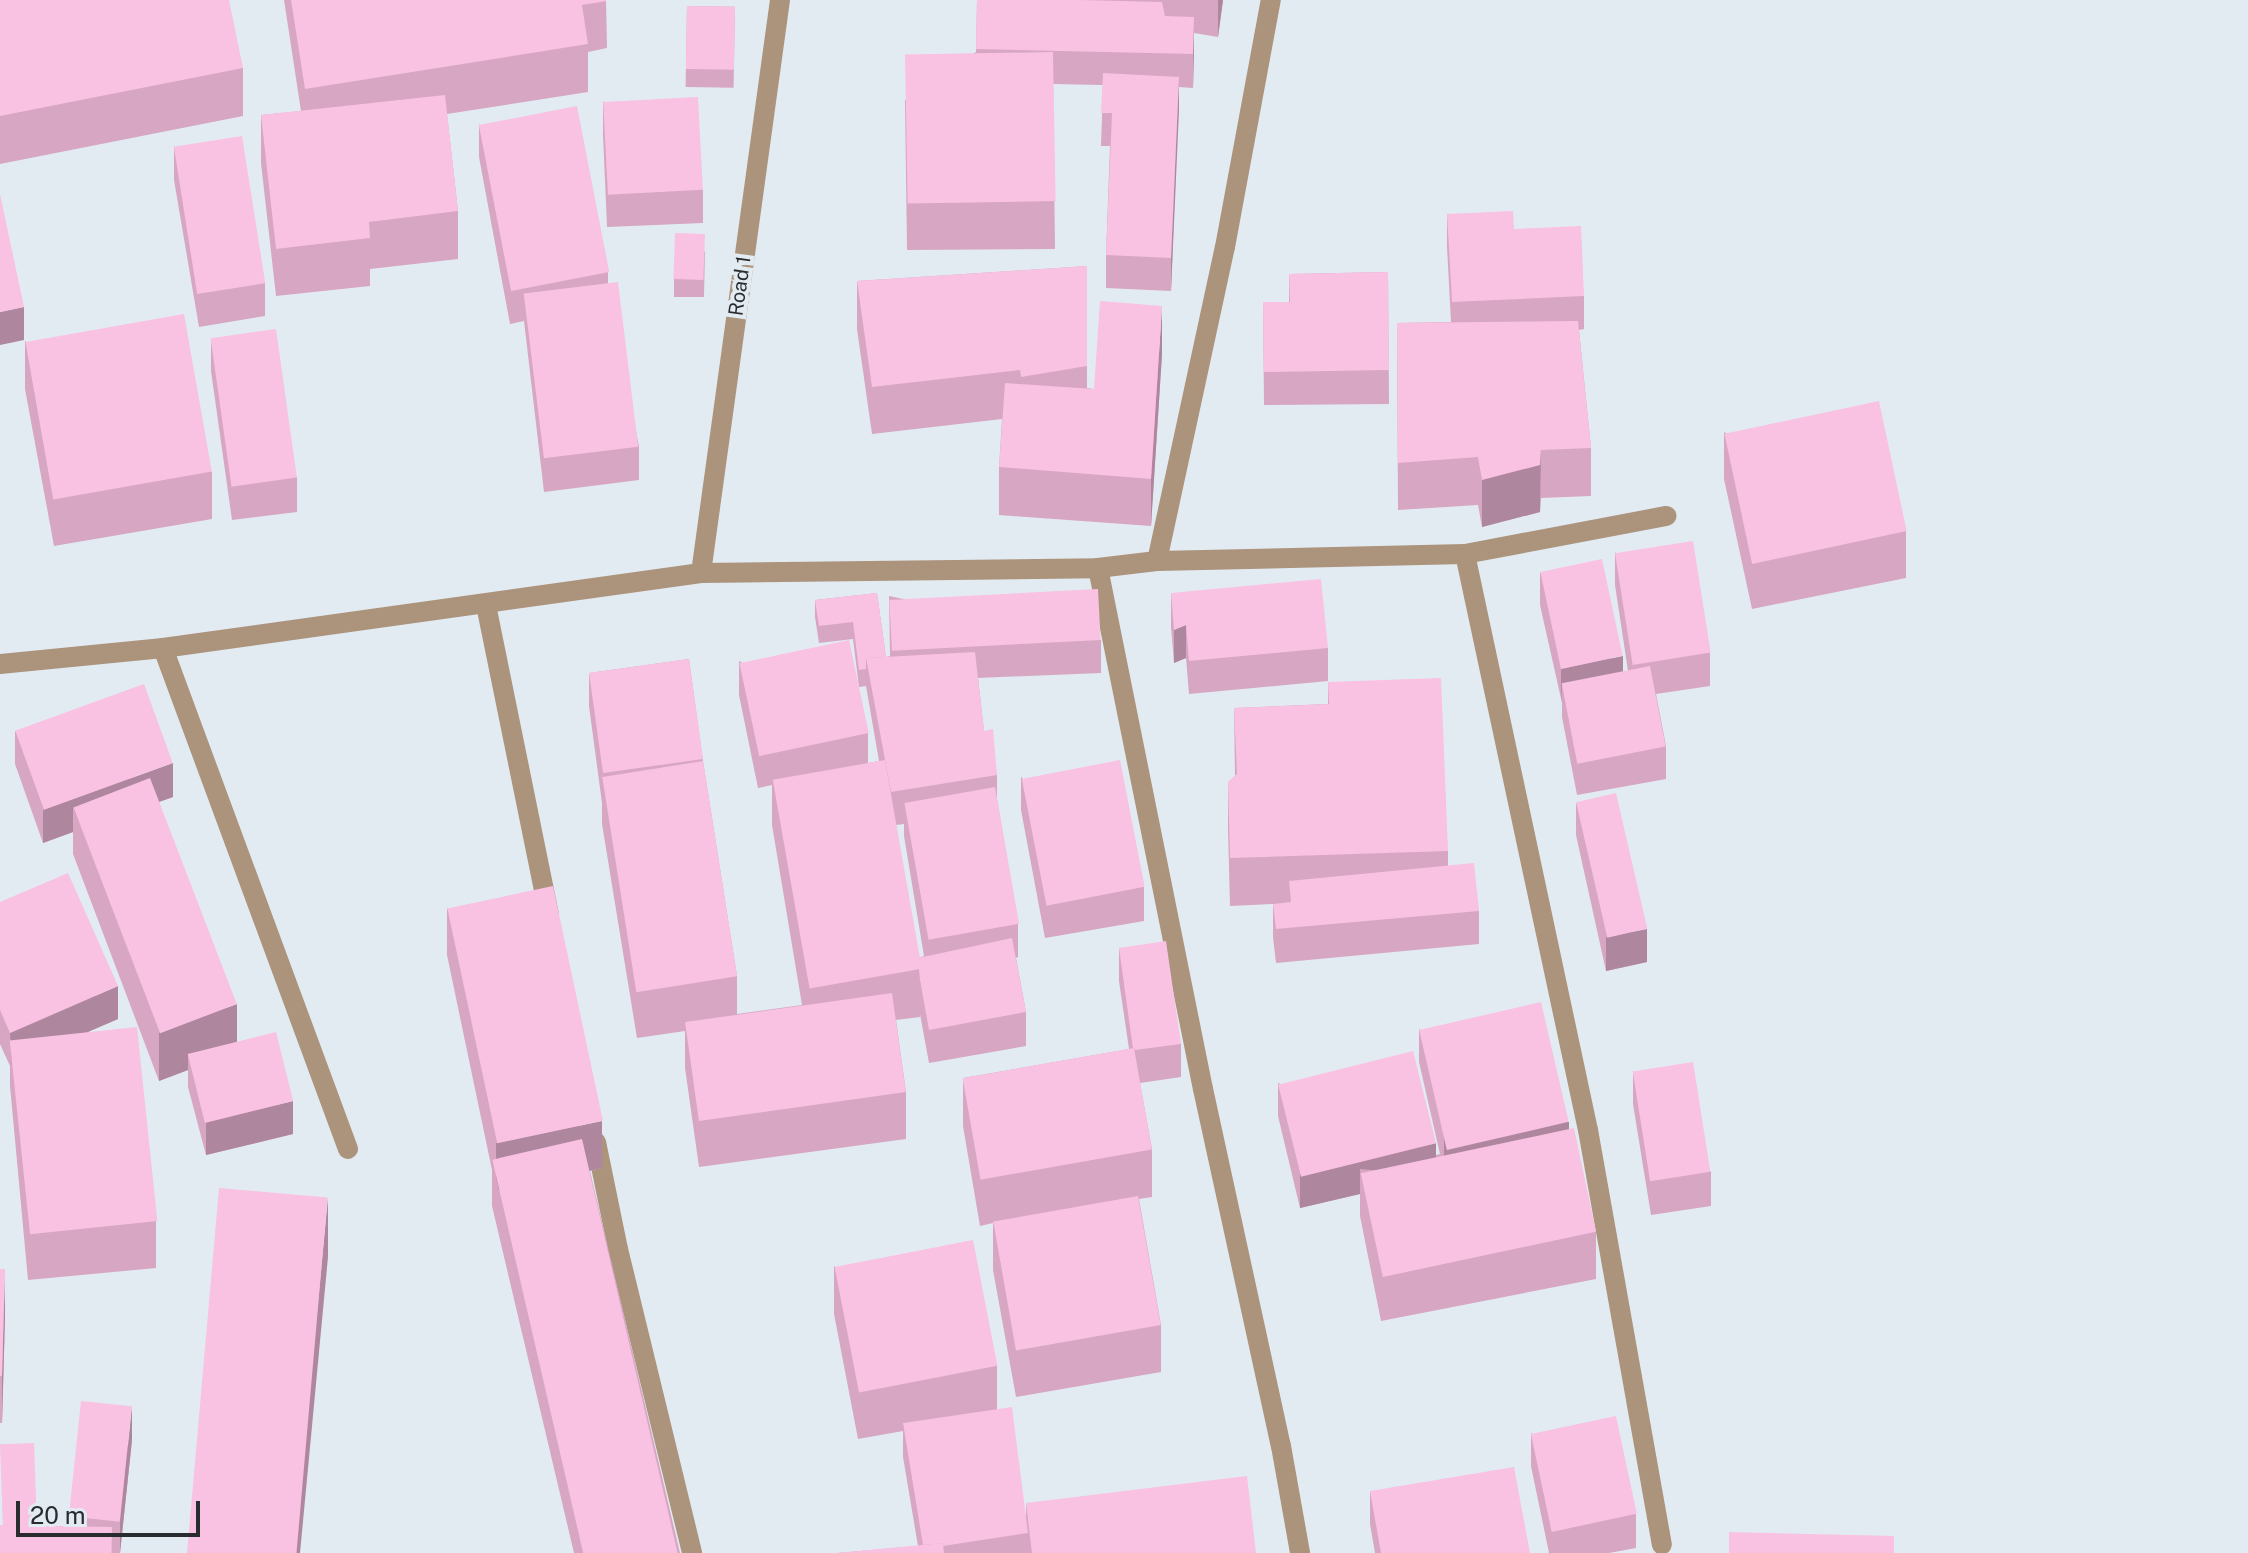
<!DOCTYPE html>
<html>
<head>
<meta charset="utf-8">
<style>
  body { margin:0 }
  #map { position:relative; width:2248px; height:1553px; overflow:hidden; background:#e3ebf2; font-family:"Public Sans",sans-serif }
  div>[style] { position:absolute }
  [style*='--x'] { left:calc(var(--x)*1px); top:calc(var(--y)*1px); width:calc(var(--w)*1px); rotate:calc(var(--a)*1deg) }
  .service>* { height:20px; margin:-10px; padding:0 10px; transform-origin:10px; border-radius:10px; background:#ab937c }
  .minor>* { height:20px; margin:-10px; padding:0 10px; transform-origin:10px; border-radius:10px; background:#ab937c }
  .wall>* { inset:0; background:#d6a6c2; transform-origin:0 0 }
  .shaded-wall>* { inset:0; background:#ae879e; transform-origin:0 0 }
  .building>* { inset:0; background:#f9c1e2; transform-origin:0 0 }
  span { translate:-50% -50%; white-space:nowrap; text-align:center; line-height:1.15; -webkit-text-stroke:8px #e3ebf2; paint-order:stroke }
  .street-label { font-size:20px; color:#292c2f }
  .scale { position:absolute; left:16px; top:1501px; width:184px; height:36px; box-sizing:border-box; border:4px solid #292c2f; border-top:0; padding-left:10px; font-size:24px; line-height:28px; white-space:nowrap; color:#292c2f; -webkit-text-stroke:6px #e3ebf2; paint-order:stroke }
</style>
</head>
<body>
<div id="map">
  <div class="service">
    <div style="--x:163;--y:648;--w:534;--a:69.73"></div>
  </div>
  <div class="minor">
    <div style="--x:1465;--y:554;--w:589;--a:77.95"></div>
    <div style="--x:1588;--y:1130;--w:421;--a:79.9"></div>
    <div style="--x:1157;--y:561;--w:321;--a:-77.8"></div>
    <div style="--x:1225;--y:247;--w:251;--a:-79.5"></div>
    <div style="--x:1098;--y:568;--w:531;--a:78.61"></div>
    <div style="--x:1203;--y:1089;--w:365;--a:77.7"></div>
    <div style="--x:1281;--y:1446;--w:109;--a:79.9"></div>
    <div style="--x:701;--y:573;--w:578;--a:-82.15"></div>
    <div style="--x:486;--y:605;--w:316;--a:78.5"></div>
    <div style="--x:0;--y:664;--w:164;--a:-5.6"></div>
    <div style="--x:163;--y:648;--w:543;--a:-7.94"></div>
    <div style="--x:701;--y:573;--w:397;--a:-0.7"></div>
    <div style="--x:1098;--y:568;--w:59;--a:-6.8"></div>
    <div style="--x:1157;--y:561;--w:308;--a:-1.3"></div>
    <div style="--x:1465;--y:554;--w:205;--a:-10.7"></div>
    <div style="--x:596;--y:1142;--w:109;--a:78.4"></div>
    <div style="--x:618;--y:1249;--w:313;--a:76.3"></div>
  </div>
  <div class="wall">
    <div style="clip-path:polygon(0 0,243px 68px,243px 116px,0 164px)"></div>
    <div style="clip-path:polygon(284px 0,606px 0,607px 48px,588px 52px,588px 92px,447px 114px,458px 211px,458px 259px,370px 269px,370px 286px,276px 296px,261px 163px,261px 115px,301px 111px)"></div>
    <div style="clip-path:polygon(975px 0,1223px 0,1218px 37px,1194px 33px,1193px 88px,1179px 87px,1171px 291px,1106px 288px,1106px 255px,1110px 146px,1101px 146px,1103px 85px,1053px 84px,1055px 249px,907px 250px,905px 100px,976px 52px,977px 0)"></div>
    <div style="left:687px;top:6px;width:48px;height:81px;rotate:1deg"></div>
    <div style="clip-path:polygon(603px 101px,703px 190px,703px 223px,607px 227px,603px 135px)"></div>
    <div style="clip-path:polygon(479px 124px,608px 272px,608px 283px,639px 447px,639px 480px,544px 492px,524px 321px,510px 324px,479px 157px)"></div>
    <div style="clip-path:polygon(174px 146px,265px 283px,265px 316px,199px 327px,174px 180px)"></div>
    <div style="clip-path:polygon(1447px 214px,1514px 229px,1584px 296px,1584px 329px,1579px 330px,1591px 448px,1591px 496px,1541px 498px,1540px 512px,1482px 527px,1478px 505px,1398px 510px,1397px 323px,1451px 322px,1447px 247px)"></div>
    <div style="clip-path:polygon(705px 251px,704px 297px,674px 297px,674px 279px)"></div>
    <div style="clip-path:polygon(1087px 266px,1087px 388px,1094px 389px,1162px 354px,1151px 526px,999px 515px,999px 467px,1002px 419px,872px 434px,857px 329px,857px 281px)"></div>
    <div style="clip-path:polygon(1388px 272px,1389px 404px,1264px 405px,1263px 302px,1289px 302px,1289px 274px)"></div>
    <div style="clip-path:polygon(211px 338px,297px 478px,297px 512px,232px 520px,211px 371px)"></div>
    <div style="clip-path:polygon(25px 341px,212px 472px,212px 519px,54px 546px,25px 389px)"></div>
    <div style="clip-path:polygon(1724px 432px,1906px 531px,1906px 578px,1752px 609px,1724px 479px)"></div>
    <div style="clip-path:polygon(1615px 552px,1710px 653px,1710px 686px,1656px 694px,1666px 746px,1666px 779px,1577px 795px,1562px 717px,1562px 703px,1540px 605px,1540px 572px,1623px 672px,1628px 671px,1615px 585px)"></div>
    <div style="clip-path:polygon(evenodd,877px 593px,886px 657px,890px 656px,889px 596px,1101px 640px,1101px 673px,978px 678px,984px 731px,997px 775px,997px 799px,1018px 924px,1018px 957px,1016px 958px,1026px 1012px,1026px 1046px,929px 1063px,920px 1014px,920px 1017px,896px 1020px,906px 1092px,906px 1139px,699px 1167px,685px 1068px,685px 1031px,637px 1038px,602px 824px,602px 803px,589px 706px,589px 673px,689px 659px,703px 761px,737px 976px,737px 1014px,802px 1005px,772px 825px,772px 785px,758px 788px,739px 695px,739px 661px,868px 733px,868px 763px,879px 761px,866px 686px,859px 687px,853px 639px,819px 643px,815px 617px,815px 600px,877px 593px,904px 824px,904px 836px,924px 956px,918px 958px,896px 825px,904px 824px)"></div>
    <div style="clip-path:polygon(1171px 593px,1328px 648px,1328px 681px,1189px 694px,1186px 658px,1174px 663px,1171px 627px)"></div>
    <div style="clip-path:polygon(1328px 682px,1448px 851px,1448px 866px,1479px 911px,1479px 944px,1276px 963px,1273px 937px,1273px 904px,1230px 906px,1228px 830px,1228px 782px,1235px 776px,1234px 708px,1328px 704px)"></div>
    <div style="clip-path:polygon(15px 731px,173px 797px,159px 802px,237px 1042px,293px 1134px,206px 1155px,188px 1087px,188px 1070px,159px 1081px,73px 854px,73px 832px,43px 843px,15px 764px)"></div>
    <div style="clip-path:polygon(1021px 777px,1144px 887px,1144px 921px,1045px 938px,1021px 810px)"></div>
    <div style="clip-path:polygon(1576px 802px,1647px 962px,1606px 971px,1576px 835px)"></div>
    <div style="clip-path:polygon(0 902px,118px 1019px,89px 1031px,156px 1221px,156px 1268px,28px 1280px,10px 1086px,10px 1066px,0 1044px)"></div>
    <div style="clip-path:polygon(447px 908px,602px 1168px,590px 1171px,680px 1553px,574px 1553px,492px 1206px,492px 1170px,447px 955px)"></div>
    <div style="clip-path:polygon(1119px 948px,1181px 1044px,1181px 1077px,1140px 1083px,1152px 1149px,1152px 1197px,1139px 1199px,1161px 1325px,1161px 1372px,1016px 1397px,993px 1270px,993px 1223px,980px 1226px,963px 1126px,963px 1078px,1129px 1049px,1119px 981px)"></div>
    <div style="clip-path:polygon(1419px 1029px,1569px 1129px,1596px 1232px,1596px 1279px,1381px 1321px,1360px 1216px,1360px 1194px,1300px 1208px,1278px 1116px,1278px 1083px,1436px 1155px,1440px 1154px,1419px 1062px)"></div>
    <div style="clip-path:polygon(1633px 1071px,1711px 1172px,1711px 1206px,1651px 1215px,1633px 1104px)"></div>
    <div style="clip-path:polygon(834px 1266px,997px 1366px,997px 1409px,1026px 1518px,1026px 1503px,1256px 1553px,837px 1553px,918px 1546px,903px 1457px,903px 1431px,858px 1439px,834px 1314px)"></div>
    <div style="clip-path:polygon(0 1269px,5px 1317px,2px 1423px,0 1423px)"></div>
    <div style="clip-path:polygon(1531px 1433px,1636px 1514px,1636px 1548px,1609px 1553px,1549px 1553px,1531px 1466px)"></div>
    <div style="clip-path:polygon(132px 1440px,120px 1553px,0 1553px,37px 1526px,70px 1526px,70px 1516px)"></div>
    <div style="clip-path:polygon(1370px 1491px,1530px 1553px,1375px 1553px,1370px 1524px)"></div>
  </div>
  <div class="shaded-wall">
    <div style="clip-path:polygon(1218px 0,1223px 0,1218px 37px)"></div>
    <div style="clip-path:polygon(1194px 17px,1194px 50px,1193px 88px,1193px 54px)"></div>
    <div style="clip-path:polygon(1179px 77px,1179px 111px,1171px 291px,1171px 258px)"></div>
    <div style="clip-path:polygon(1162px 306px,1162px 354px,1151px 526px,1151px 479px)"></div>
    <div style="clip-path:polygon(24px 307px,24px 340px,0 345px,0 312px)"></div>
    <div style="clip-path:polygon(1541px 450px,1540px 512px,1482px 527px,1482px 480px)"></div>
    <div style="clip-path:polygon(1186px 625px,1186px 658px,1174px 663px,1174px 630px)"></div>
    <div style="clip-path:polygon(1623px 656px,1623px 690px,1562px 684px,1561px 703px,1561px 669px)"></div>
    <div style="clip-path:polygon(173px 763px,173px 797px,82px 829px,73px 807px,73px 832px,43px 843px,43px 810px)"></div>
    <div style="clip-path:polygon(1647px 929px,1647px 962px,1606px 971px,1606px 937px)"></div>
    <div style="clip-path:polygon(118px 986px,118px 1019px,12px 1065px,10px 1033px)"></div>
    <div style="clip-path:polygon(237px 1004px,237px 1051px,188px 1054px,188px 1070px,159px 1081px,159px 1033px)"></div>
    <div style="clip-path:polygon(293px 1101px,293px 1134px,206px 1155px,206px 1122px)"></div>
    <div style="clip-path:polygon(602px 1121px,602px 1168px,499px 1190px,496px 1177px,496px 1143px)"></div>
    <div style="left:1569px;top:1122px;width:34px;height:125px;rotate:90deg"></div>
    <div style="clip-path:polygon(1436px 1143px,1436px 1176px,1360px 1169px,1360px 1194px,1300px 1208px,1300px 1175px)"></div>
    <div style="clip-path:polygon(328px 1198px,328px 1257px,300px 1553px,294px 1553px)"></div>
    <div style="clip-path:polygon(5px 1269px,5px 1317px,2px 1423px,2px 1376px)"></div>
    <div style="clip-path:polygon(132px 1406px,132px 1440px,120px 1553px,120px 1522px)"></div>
  </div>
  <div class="building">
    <div style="clip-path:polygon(0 0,229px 0,243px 68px,0 116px)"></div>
    <div style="clip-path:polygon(291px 0,606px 0,607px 1px,582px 5px,588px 44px,305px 89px)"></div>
    <div style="clip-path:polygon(977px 0,1081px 0,1162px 2px,1165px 16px,1194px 17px,1193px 54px,976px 49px)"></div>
    <div style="left:687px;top:6px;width:48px;height:63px;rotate:1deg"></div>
    <div style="left:1053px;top:52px;width:149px;height:148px;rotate:89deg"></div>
    <div style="clip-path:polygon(1103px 73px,1179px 77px,1171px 258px,1106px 255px,1112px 113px,1101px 113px)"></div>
    <div style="clip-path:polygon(445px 95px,458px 211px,369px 222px,370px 238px,276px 249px,261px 115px)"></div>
    <div style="left:698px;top:97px;width:93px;height:95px;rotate:87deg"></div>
    <div style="left:577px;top:106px;width:169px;height:100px;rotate:79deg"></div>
    <div style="left:242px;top:136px;width:149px;height:69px;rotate:81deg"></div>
    <div style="clip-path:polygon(0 194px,24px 307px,0 312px)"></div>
    <div style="clip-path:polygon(1513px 211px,1514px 229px,1581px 226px,1584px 296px,1452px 302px,1447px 214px)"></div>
    <div style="left:675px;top:233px;width:30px;height:46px;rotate:2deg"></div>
    <div style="clip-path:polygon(1087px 266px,1087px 366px,1021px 377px,1020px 370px,872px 387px,857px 281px)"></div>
    <div style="clip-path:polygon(1388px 272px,1389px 370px,1264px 372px,1263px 302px,1290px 302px,1289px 274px)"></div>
    <div style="left:618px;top:282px;width:166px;height:95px;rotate:83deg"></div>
    <div style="clip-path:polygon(1100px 301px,1162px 306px,1151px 479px,999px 467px,1005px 383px,1094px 389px)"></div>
    <div style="left:184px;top:314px;width:160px;height:161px;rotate:80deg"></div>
    <div style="clip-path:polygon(1578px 321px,1591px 448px,1541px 450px,1540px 465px,1482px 480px,1478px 457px,1398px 463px,1397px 323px)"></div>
    <div style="left:276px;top:329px;width:150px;height:66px;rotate:82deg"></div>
    <div style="left:1879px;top:401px;width:133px;height:158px;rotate:78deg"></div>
    <div style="left:1693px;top:541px;width:113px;height:79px;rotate:81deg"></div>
    <div style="left:1602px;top:559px;width:99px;height:63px;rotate:78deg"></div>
    <div style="clip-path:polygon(1321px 579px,1328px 648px,1189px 661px,1186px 625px,1174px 630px,1171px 593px)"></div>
    <div style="left:1098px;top:589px;width:51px;height:209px;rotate:87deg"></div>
    <div style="clip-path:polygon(877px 593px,886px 657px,866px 658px,866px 669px,859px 670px,853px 622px,819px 626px,815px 600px)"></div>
    <div style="left:849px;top:640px;width:95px;height:112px;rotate:78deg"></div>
    <div style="clip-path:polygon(975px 652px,984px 731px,993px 729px,997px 775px,891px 792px,866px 658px)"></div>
    <div style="left:689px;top:659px;width:101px;height:101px;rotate:82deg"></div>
    <div style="left:1650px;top:666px;width:82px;height:90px;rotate:79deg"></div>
    <div style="clip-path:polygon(1441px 678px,1448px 851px,1230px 858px,1228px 782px,1237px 774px,1234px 708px,1329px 704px,1328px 682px)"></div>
    <div style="left:144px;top:684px;width:84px;height:137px;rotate:70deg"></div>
    <div style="left:885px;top:760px;width:212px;height:114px;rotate:80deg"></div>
    <div style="left:1120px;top:760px;width:129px;height:100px;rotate:79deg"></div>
    <div style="left:703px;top:761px;width:218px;height:102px;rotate:81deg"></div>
    <div style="left:150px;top:778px;width:242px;height:82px;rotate:69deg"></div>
    <div style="left:995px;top:787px;width:139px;height:92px;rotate:80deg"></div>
    <div style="left:1616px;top:793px;width:139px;height:41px;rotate:77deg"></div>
    <div style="clip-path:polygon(1474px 863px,1479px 911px,1276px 929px,1273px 904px,1291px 902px,1289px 881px)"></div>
    <div style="clip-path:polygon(68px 873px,118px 986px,10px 1033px,0 1010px,0 902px)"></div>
    <div style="left:553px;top:886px;width:240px;height:108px;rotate:78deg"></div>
    <div style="clip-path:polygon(1012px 938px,1026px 1012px,929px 1030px,920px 980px,918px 958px)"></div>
    <div style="clip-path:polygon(1166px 941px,1181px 1044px,1135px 1050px,1134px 1048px,1133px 1049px,1119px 948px)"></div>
    <div style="left:892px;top:993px;width:100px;height:209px;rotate:82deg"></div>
    <div style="left:1541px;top:1002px;width:123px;height:125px;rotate:77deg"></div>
    <div style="left:137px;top:1027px;width:195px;height:128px;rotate:84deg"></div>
    <div style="left:276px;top:1032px;width:71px;height:91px;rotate:76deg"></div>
    <div style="left:1134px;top:1048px;width:103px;height:174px;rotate:80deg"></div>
    <div style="left:1413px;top:1051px;width:95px;height:139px;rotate:76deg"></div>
    <div style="left:1693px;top:1062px;width:111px;height:61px;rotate:81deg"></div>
    <div style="left:1574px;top:1128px;width:106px;height:218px;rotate:78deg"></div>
    <div style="left:582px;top:1139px;width:425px;height:92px;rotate:77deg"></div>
    <div style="left:219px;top:1188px;width:109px;height:367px;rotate:5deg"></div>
    <div style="left:1138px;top:1196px;width:131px;height:147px;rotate:80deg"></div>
    <div style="left:973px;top:1240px;width:128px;height:141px;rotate:79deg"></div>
    <div style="clip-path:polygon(0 1269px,5px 1269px,2px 1376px,0 1376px)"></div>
    <div style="left:81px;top:1401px;width:51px;height:116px;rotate:6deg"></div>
    <div style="clip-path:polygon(1012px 1407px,1028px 1533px,943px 1546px,943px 1543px,923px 1545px,903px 1423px)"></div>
    <div style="left:1616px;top:1416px;width:100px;height:87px;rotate:78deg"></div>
    <div style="left:34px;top:1443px;width:83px;height:34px;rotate:88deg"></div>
    <div style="clip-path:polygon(1514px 1467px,1530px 1553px,1381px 1553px,1370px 1491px)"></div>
    <div style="clip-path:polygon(1247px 1476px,1256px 1553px,1032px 1553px,1026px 1503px)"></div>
    <div style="left:0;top:1525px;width:112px;height:28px;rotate:1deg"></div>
    <div style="clip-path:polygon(1729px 1532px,1894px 1536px,1894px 1553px,1729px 1553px)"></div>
    <div style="clip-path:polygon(943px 1543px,944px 1553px,837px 1553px)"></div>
  </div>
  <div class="street-label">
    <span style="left:740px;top:286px;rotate:-82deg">Road 1</span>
  </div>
  <div class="scale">20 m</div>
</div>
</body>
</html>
